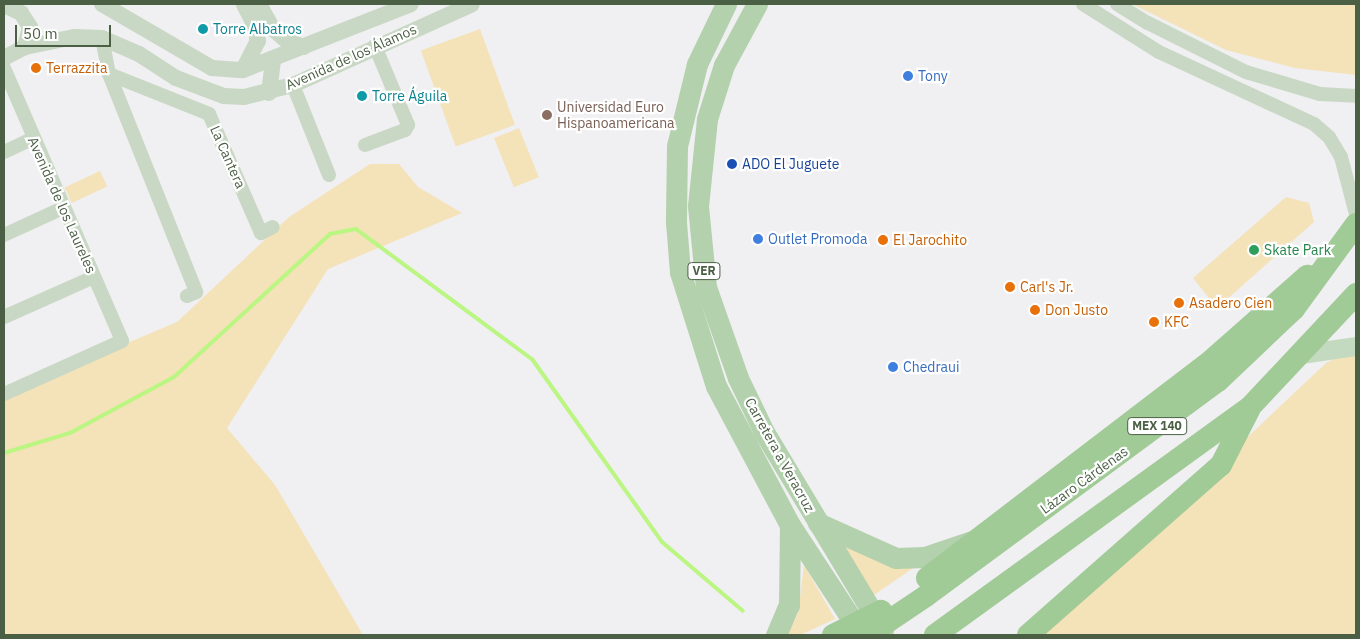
<!DOCTYPE html>
<html>
<head>
<meta charset="utf-8">
<style>
  body { margin:0 }
  #map { position:relative; width:1360px; height:639px; overflow:hidden; background:#f0eff2; font-family:"IBM Plex Sans",sans-serif }
  div>[style] { position:absolute }
  [style*='--x'] { left:calc(var(--x)*1px); top:calc(var(--y)*1px); width:calc(var(--w)*1px); rotate:calc(var(--a)*1deg) }
  .green>* { inset:0; background:#f4e2b9; transform-origin:0 0 }
  .stream>* { height:4px; margin:-2px; padding:0 2px; transform-origin:2px; border-radius:2px; background:#baf681 }
  .minor>* { height:14px; margin:-7px; padding:0 7px; transform-origin:7px; border-radius:7px; background:#c9d8c4 }
  .tertiary>* { height:16px; margin:-8px; padding:0 8px; transform-origin:8px; border-radius:8px; background:#c9d8c4 }
  .secondary>* { height:19px; margin:-9.5px; padding:0 9.5px; transform-origin:9.5px; border-radius:9.5px; background:#c4dac0 }
  .primary>* { height:21px; margin:-10.5px; padding:0 10.5px; transform-origin:10.5px; border-radius:10.5px; background:#b3d1ac }
  .trunk>* { height:22px; margin:-11px; padding:0 11px; transform-origin:11px; border-radius:11px; background:#a0ca96 }
  .dots>* { width:14px; height:14px; translate:-50% -50%; box-sizing:border-box; border:2px solid #fff; border-radius:50% }
  span { translate:-50% -50%; white-space:nowrap; text-align:center; line-height:1.15; -webkit-text-stroke:4.5px #fff; paint-order:stroke }
  .shield-label span { padding:1px 4px; background:#fff; border:1px solid; border-radius:4px; -webkit-text-stroke-width:0 }
  .shield-label { font-size:12px; color:#4b5f45; font-weight:700 }
  .culture-label { font-size:14px; color:#0d838f }
  .left { translate:0 -50%; text-align:left }
  .street-label { font-size:14px; color:#4b5f45 }
  .food-label { font-size:14px; color:#c56008 }
  .shop-label { font-size:14px; color:#366cbe }
  .education-label { font-size:14px; color:#785e54 }
  .transit-label { font-size:14px; color:#164399 }
  .leisure-label { font-size:14px; color:#27864d }
  .frame { position:absolute; inset:0; border:5px solid #4b5f45; pointer-events:none }
  .scale { position:absolute; left:15px; top:25px; width:96px; height:22px; box-sizing:border-box; border:2px solid #4b5f45; border-top:0; padding-left:6px; font-size:15px; line-height:18px; white-space:nowrap; color:#4b5f45; -webkit-text-stroke:4px #fff; paint-order:stroke }
</style>
</head>
<body>
<div id="map">
  <div class="green">
    <div style="clip-path:polygon(1132px 4px,1356px 4px,1356px 75px,1295px 68px,1226px 50px)"></div>
    <div style="left:480px;top:29px;width:102px;height:63px;rotate:70deg"></div>
    <div style="left:519px;top:128px;width:53px;height:27px;rotate:68deg"></div>
    <div style="clip-path:polygon(370px 164px,399px 164px,418px 187px,462px 213px,328px 269px,227px 428px,275px 485px,363px 635px,4px 635px,4px 395px,177px 322px,289px 217px)"></div>
    <div style="left:100px;top:171px;width:17px;height:39px;rotate:65deg"></div>
    <div style="clip-path:polygon(1286px 197px,1309px 203px,1314px 222px,1217px 308px,1193px 278px)"></div>
    <div style="clip-path:polygon(1351px 350px,1356px 351px,1356px 635px,1022px 635px,1147px 532px,1326px 363px)"></div>
    <div style="clip-path:polygon(840px 543px,878px 561px,922px 562px,871px 597px)"></div>
    <div style="clip-path:polygon(804px 565px,835px 619px,800px 635px,786px 635px,798px 614px)"></div>
  </div>
  <div class="stream">
    <div style="--x:4;--y:453;--w:69;--a:-16.9"></div>
    <div style="--x:70;--y:433;--w:118;--a:-28.3"></div>
    <div style="--x:174;--y:377;--w:212;--a:-42.5"></div>
    <div style="--x:330;--y:234;--w:26;--a:-11"></div>
    <div style="--x:356;--y:229;--w:219;--a:36.5"></div>
    <div style="--x:532;--y:359;--w:224;--a:54.6"></div>
    <div style="--x:662;--y:542;--w:106;--a:40.4"></div>
  </div>
  <div class="minor">
    <div style="--x:1083;--y:4;--w:90;--a:32.3"></div>
    <div style="--x:1159;--y:52;--w:171;--a:24.9"></div>
    <div style="--x:1314;--y:124;--w:20;--a:41"></div>
    <div style="--x:1329;--y:137;--w:23;--a:59"></div>
    <div style="--x:1341;--y:157;--w:59;--a:75.3"></div>
    <div style="--x:1117;--y:4;--w:36;--a:32"></div>
    <div style="--x:1148;--y:23;--w:110;--a:26.6"></div>
    <div style="--x:1246;--y:72;--w:77;--a:16.6"></div>
    <div style="--x:1320;--y:94;--w:36;--a:3"></div>
    <div style="--x:102;--y:38;--w:37;--a:79"></div>
    <div style="--x:109;--y:74;--w:235;--a:68.2"></div>
    <div style="--x:196;--y:292;--w:10;--a:156"></div>
    <div style="--x:4;--y:68;--w:297;--a:66.6"></div>
    <div style="--x:122;--y:341;--w:129;--a:155.8"></div>
    <div style="--x:109;--y:74;--w:108;--a:21.8"></div>
    <div style="--x:209;--y:114;--w:130;--a:66.4"></div>
    <div style="--x:261;--y:233;--w:13;--a:-27"></div>
    <div style="--x:293;--y:85;--w:97;--a:68.2"></div>
    <div style="--x:365;--y:145;--w:43;--a:-20.6"></div>
    <div style="--x:405;--y:130;--w:6;--a:-59"></div>
    <div style="--x:408;--y:125;--w:86;--a:-112.7"></div>
    <div style="--x:4;--y:152;--w:31;--a:-25"></div>
    <div style="--x:4;--y:235;--w:65;--a:-24.6"></div>
    <div style="--x:4;--y:317;--w:98;--a:-24"></div>
  </div>
  <div class="tertiary">
    <div style="--x:102;--y:4;--w:127;--a:30.2"></div>
    <div style="--x:212;--y:68;--w:31;--a:4"></div>
    <div style="--x:243;--y:70;--w:180;--a:-21.4"></div>
    <div style="--x:259;--y:4;--w:29;--a:61"></div>
    <div style="--x:273;--y:29;--w:18;--a:41"></div>
    <div style="--x:287;--y:41;--w:18;--a:19"></div>
    <div style="--x:4;--y:5;--w:19;--a:25"></div>
    <div style="--x:21;--y:13;--w:17;--a:57"></div>
    <div style="--x:30;--y:27;--w:21;--a:104"></div>
    <div style="--x:4;--y:58;--w:24;--a:-28"></div>
    <div style="--x:25;--y:47;--w:50;--a:-11.5"></div>
    <div style="--x:74;--y:37;--w:28;--a:2"></div>
    <div style="--x:102;--y:38;--w:40;--a:23.4"></div>
    <div style="--x:139;--y:54;--w:44;--a:33"></div>
    <div style="--x:176;--y:78;--w:51;--a:20.6"></div>
    <div style="--x:224;--y:96;--w:20;--a:3"></div>
    <div style="--x:244;--y:97;--w:50;--a:-13.8"></div>
    <div style="--x:293;--y:85;--w:196;--a:-24.3"></div>
    <div style="--x:243;--y:70;--w:33;--a:-63"></div>
    <div style="--x:258;--y:41;--w:17;--a:-103"></div>
    <div style="--x:254;--y:24;--w:22;--a:-117"></div>
    <div style="--x:269;--y:93;--w:34;--a:-83"></div>
  </div>
  <div class="secondary">
    <div style="--x:1301;--y:354;--w:56;--a:-8.3"></div>
  </div>
  <div class="primary">
    <div style="--x:726;--y:4;--w:67;--a:115.8"></div>
    <div style="--x:697;--y:64;--w:84;--a:103.7"></div>
    <div style="--x:677;--y:146;--w:76;--a:90.8"></div>
    <div style="--x:676;--y:222;--w:50;--a:85.4"></div>
    <div style="--x:680;--y:272;--w:120;--a:72.5"></div>
    <div style="--x:716;--y:386;--w:157;--a:62"></div>
    <div style="--x:790;--y:525;--w:131;--a:56.8"></div>
    <div style="--x:757;--y:4;--w:69;--a:118.4"></div>
    <div style="--x:724;--y:65;--w:57;--a:107.5"></div>
    <div style="--x:707;--y:119;--w:87;--a:95.9"></div>
    <div style="--x:698;--y:206;--w:81;--a:84.4"></div>
    <div style="--x:706;--y:287;--w:96;--a:70.6"></div>
    <div style="--x:738;--y:378;--w:60;--a:64.3"></div>
    <div style="--x:764;--y:432;--w:231;--a:59"></div>
    <div style="--x:818;--y:523;--w:85;--a:24.2"></div>
    <div style="--x:896;--y:558;--w:29;--a:-2"></div>
    <div style="--x:925;--y:557;--w:50;--a:-18.8"></div>
    <div style="--x:776;--y:635;--w:33;--a:-67"></div>
    <div style="--x:789;--y:605;--w:80;--a:-89.3"></div>
  </div>
  <div class="trunk">
    <div style="--x:927;--y:578;--w:351;--a:-37.4"></div>
    <div style="--x:1206;--y:365;--w:135;--a:-41.4"></div>
    <div style="--x:833;--y:635;--w:54;--a:-26.6"></div>
    <div style="--x:868;--y:635;--w:70;--a:-33.9"></div>
    <div style="--x:926;--y:596;--w:363;--a:-36.4"></div>
    <div style="--x:1218;--y:381;--w:105;--a:-43.5"></div>
    <div style="--x:1294;--y:309;--w:105;--a:-53.9"></div>
    <div style="--x:935;--y:635;--w:389;--a:-35.9"></div>
    <div style="--x:1250;--y:407;--w:155;--a:-46.8"></div>
    <div style="--x:1028;--y:635;--w:257;--a:-41.4"></div>
    <div style="--x:1221;--y:465;--w:62;--a:-63"></div>
  </div>
  <div class="dots">
    <div style="left:203px;top:29px;background:#0f9aa8"></div>
    <div style="left:36px;top:68px;background:#e8710a"></div>
    <div style="left:908px;top:76px;background:#3f7fe0"></div>
    <div style="left:362px;top:96px;background:#0f9aa8"></div>
    <div style="left:547px;top:115px;background:#8d6e63"></div>
    <div style="left:732px;top:164px;background:#1a4fb4"></div>
    <div style="left:758px;top:239px;background:#3f7fe0"></div>
    <div style="left:883px;top:240px;background:#e8710a"></div>
    <div style="left:1254px;top:250px;background:#2e9e5b"></div>
    <div style="left:1010px;top:287px;background:#e8710a"></div>
    <div style="left:1179px;top:303px;background:#e8710a"></div>
    <div style="left:1035px;top:310px;background:#e8710a"></div>
    <div style="left:1154px;top:322px;background:#e8710a"></div>
    <div style="left:893px;top:367px;background:#3f7fe0"></div>
  </div>
  <div class="shield-label">
    <span style="left:704px;top:271px">VER</span>
    <span style="left:1157px;top:426px">MEX 140</span>
  </div>
  <div class="culture-label">
    <span class="left" style="left:213px;top:29px">Torre Albatros</span>
    <span class="left" style="left:372px;top:96px">Torre Águila</span>
  </div>
  <div class="street-label">
    <span style="left:351px;top:57px;rotate:-24deg">Avenida de los Álamos</span>
    <span style="left:228px;top:157px;rotate:66deg">La Cantera</span>
    <span style="left:62px;top:205px;rotate:66deg">Avenida de los Laureles</span>
    <span style="left:780px;top:455px;rotate:61deg">Carretera a Veracruz</span>
    <span style="left:1084px;top:480px;rotate:-36deg">Lázaro Cárdenas</span>
  </div>
  <div class="food-label">
    <span class="left" style="left:46px;top:68px">Terrazzita</span>
    <span class="left" style="left:893px;top:240px">El Jarochito</span>
    <span class="left" style="left:1020px;top:287px">Carl's Jr.</span>
    <span class="left" style="left:1189px;top:303px">Asadero Cien</span>
    <span class="left" style="left:1045px;top:310px">Don Justo</span>
    <span class="left" style="left:1164px;top:322px">KFC</span>
  </div>
  <div class="shop-label">
    <span class="left" style="left:918px;top:76px">Tony</span>
    <span class="left" style="left:768px;top:239px">Outlet Promoda</span>
    <span class="left" style="left:903px;top:367px">Chedraui</span>
  </div>
  <div class="education-label">
    <span class="left" style="left:557px;top:115px">Universidad Euro<br>Hispanoamericana</span>
  </div>
  <div class="transit-label">
    <span class="left" style="left:742px;top:164px">ADO El Juguete</span>
  </div>
  <div class="leisure-label">
    <span class="left" style="left:1264px;top:250px">Skate Park</span>
  </div>
  <div class="frame"></div>
  <div class="scale">50 m</div>
</div>
</body>
</html>
